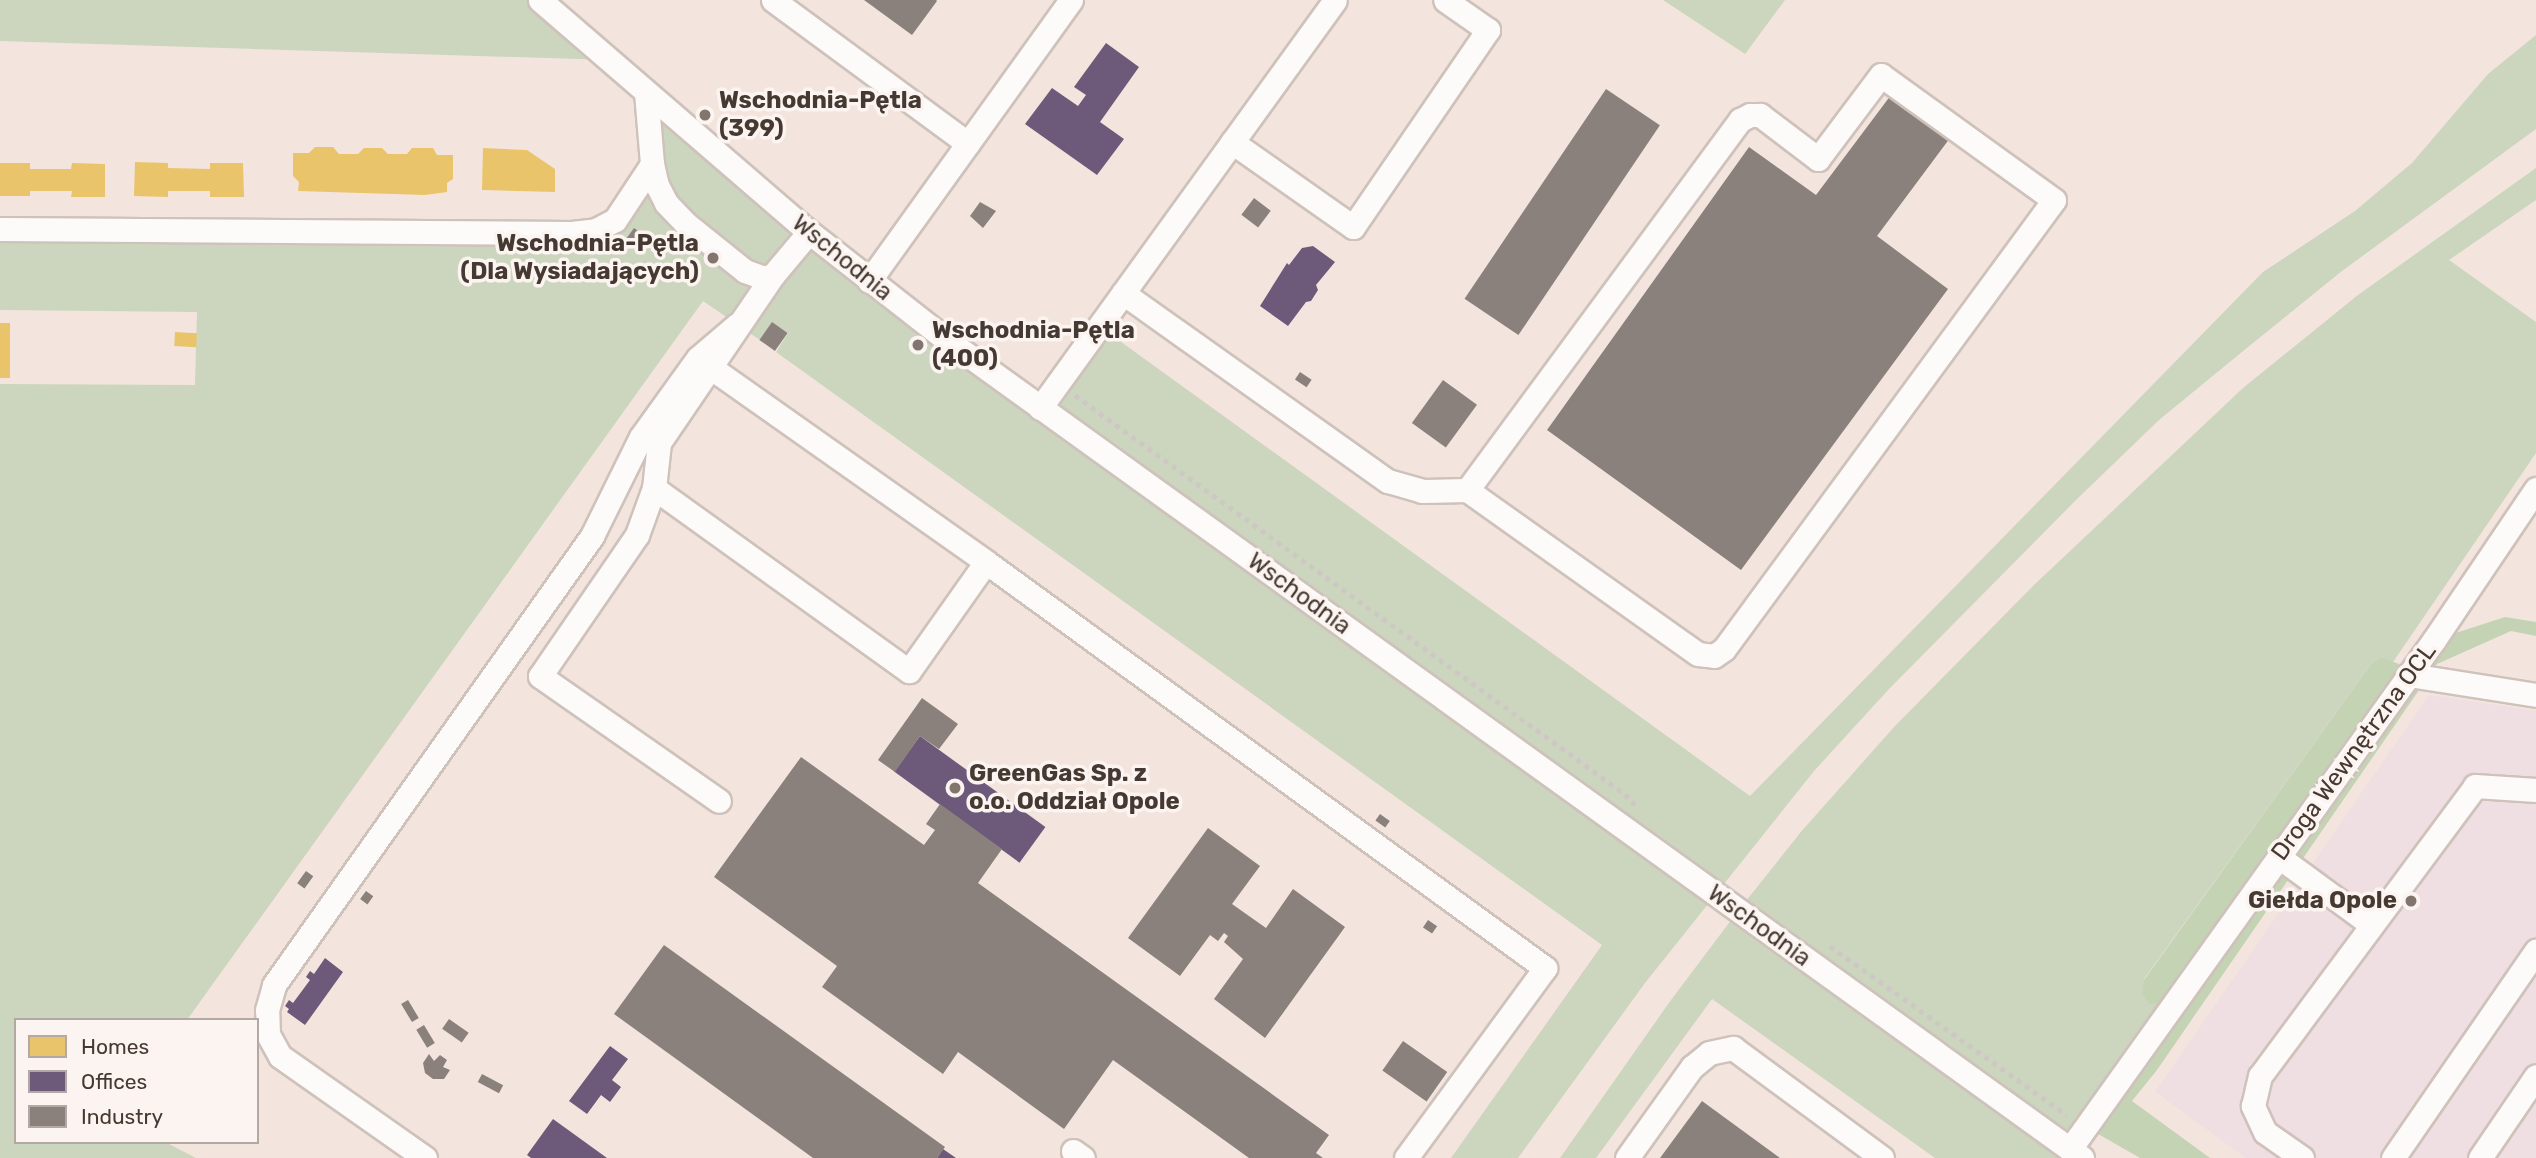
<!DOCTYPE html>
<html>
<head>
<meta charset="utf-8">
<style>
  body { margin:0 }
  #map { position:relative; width:2536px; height:1158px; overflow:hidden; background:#f3e5dd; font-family:Rubik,sans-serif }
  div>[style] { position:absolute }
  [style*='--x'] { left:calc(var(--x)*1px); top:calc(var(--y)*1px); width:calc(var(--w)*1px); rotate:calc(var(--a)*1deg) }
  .commercial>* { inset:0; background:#efdee2 }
  .green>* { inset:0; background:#ccd5be }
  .forest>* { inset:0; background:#c4d3b4 }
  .homes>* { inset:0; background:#e9c46a; transform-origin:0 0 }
  .offices>* { inset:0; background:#6d597a; transform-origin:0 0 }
  .industry>* { inset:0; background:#8a817c; transform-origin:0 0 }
  .path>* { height:4.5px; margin-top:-2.25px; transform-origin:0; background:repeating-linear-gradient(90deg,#cdc8c3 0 5px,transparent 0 10px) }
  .roads { filter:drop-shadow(2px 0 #cec2bb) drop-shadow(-2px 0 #cec2bb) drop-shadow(0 2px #cec2bb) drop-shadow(0 -2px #cec2bb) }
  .minor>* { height:23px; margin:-11.5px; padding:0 11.5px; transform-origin:11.5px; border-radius:11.5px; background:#fdfbfa }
  .dots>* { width:19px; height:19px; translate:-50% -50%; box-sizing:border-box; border:4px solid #fbf4f1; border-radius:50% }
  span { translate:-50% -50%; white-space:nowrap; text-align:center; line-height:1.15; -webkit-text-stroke:7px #fbf4f1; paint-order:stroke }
  .poi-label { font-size:24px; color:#453931; font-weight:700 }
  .left { translate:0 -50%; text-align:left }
  .right { translate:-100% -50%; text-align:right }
  .street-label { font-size:24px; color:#453931 }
  .legend { position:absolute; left:14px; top:1018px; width:245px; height:126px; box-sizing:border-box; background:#fbf4f1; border:2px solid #b2a9a4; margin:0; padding:9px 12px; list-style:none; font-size:21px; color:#453931 }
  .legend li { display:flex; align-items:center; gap:14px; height:35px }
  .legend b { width:35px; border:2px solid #b2a9a4 }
</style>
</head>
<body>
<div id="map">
  <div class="commercial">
    <div style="clip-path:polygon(2429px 695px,2536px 711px,2536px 1158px,2246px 1158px,2155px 1092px)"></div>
  </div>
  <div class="green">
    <div style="clip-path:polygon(0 0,540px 0,610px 60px,0 41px)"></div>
    <div style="clip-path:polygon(1663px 0,1785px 0,1745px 54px)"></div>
    <div style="clip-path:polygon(2536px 35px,2536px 129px,2342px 271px,2248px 347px,2159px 420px,2076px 500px,1889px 689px,1814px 771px,1645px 983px,1518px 1158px,1451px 1158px,1602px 945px,776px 352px,788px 333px,772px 323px,760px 340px,703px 301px,187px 1020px,16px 1020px,16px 1142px,165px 1142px,196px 1158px,0 1158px,0 384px,195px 385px,197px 312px,0 310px,0 229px,596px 230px,652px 164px,646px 92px,1040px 407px,1099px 326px,1750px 796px,2263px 272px,2355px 211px,2412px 163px,2488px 74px)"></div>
    <div style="clip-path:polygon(2536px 168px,2536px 200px,2449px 260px,2536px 322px,2536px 453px,2393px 662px,2381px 657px,2371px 664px,2144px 979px,2175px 1002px,2070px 1149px,2082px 1158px,1935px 1158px,1712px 999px,1596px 1158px,1560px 1158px,1671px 1000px,1738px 911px,1800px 833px,1894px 727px,2034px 585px,2243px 388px,2358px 295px)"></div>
  </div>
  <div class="forest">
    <div style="clip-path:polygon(2505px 617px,2536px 622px,2536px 636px,2511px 631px,2437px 664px,2157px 1070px,2132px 1101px,2210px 1158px,2140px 1158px,2086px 1127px,2174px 1002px,2149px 1004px,2142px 994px,2144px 980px,2371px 664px,2381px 657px,2399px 664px,2409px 675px,2434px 640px)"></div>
  </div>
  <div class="homes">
    <div style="clip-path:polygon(315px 147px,333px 147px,339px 154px,358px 154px,364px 148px,382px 148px,388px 154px,407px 154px,412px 148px,433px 148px,437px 155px,453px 155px,453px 179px,447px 183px,447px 192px,425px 195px,298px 191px,299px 182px,293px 176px,293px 153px,309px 153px)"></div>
    <div style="clip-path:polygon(483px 148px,527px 150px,555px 169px,555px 192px,482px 190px)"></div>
    <div style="clip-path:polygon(135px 162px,168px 163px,168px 168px,210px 169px,210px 163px,243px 163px,244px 197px,210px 197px,210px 191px,168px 191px,168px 197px,134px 196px)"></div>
    <div style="clip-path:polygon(0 163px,30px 163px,30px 169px,71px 169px,72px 163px,105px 164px,105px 197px,71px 197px,72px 191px,30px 191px,30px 196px,0 196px)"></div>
    <div style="left:0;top:323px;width:10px;height:55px"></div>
    <div style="left:175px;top:332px;width:22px;height:14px;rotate:3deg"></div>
  </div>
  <div class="offices">
    <div style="clip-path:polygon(1106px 43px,1139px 67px,1100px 122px,1124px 139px,1097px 175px,1025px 124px,1052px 88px,1078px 106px,1086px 95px,1074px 87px)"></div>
    <div style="clip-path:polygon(1313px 246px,1335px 262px,1316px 285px,1318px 290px,1311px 301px,1306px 302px,1288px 326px,1260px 306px,1287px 263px,1289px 265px,1302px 248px)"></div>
    <div style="left:920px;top:736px;width:155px;height:44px;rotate:36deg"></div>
    <div style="clip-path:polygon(325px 958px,343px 972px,305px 1025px,287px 1012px,289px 1009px,285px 1006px,289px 1000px,293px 1003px,310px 980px,306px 977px,310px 971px,314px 974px)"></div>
    <div style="clip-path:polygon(610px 1046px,628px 1059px,612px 1080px,621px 1087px,610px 1102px,601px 1095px,587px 1114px,569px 1101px)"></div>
    <div style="clip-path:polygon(553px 1119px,607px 1158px,531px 1158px,527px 1155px)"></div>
    <div style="clip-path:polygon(943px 1149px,956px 1158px,937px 1158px)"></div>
  </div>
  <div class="industry">
    <div style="clip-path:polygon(864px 0,936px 0,937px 1px,912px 35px)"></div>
    <div style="left:1606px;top:89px;width:65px;height:253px;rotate:34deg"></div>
    <div style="clip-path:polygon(1891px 95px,1950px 138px,1877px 236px,1948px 289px,1741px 570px,1547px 430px,1749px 147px,1816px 195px)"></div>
    <div style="left:1254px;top:198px;width:21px;height:21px;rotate:37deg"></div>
    <div style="clip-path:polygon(980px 202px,996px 211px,983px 228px,970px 216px)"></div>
    <div style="left:634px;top:228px;width:9px;height:15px;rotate:36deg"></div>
    <div style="left:772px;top:322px;width:19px;height:22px;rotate:35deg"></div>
    <div style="left:1300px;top:372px;width:14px;height:9px;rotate:34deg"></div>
    <div style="left:1443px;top:380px;width:42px;height:53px;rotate:36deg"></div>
    <div style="clip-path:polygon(922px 698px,958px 724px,939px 749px,920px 736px,895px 772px,878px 760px)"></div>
    <div style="clip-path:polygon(801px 757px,924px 845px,935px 830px,926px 824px,940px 804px,1002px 849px,978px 883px,1329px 1135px,1316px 1153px,1323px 1158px,1249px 1158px,1113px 1060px,1064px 1129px,958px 1052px,943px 1074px,822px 987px,837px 966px,714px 877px)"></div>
    <div style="left:1380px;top:814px;width:12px;height:8px;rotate:35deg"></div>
    <div style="clip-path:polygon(1208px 828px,1260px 866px,1232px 904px,1266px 928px,1293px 889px,1345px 927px,1265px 1038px,1214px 999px,1243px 959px,1224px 942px,1228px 936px,1224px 933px,1218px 941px,1210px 935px,1180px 976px,1128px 938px)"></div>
    <div style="left:306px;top:871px;width:9px;height:15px;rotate:36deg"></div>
    <div style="left:366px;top:891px;width:9px;height:10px;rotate:36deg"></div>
    <div style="left:1428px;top:920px;width:11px;height:9px;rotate:34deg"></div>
    <div style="clip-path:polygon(664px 945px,945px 1147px,937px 1158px,813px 1158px,614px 1014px)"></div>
    <div style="left:408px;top:1000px;width:21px;height:8px;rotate:59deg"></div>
    <div style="left:449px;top:1019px;width:24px;height:12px;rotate:35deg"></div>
    <div style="left:424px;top:1025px;width:21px;height:9px;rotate:59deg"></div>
    <div style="left:1403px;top:1041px;width:54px;height:36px;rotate:35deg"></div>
    <div style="clip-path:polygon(429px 1054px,434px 1061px,440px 1055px,447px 1060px,443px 1067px,450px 1070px,444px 1079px,433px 1079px,425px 1073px,423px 1063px)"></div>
    <div style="left:482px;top:1074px;width:24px;height:9px;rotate:28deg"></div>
    <div style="clip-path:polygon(1702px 1101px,1780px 1158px,1660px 1158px)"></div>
  </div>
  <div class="path">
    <div style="--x:1075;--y:395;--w:679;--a:35.96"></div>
    <div style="--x:1625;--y:794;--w:19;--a:47"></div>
    <div style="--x:1830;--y:946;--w:291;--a:35.5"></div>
  </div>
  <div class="roads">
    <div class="minor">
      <div style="--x:540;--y:0;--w:355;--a:40.8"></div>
      <div style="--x:809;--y:232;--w:170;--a:38.1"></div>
      <div style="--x:943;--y:337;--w:1404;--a:35.78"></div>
      <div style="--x:773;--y:0;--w:242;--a:36.4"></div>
      <div style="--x:646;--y:92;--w:72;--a:85.2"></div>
      <div style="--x:652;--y:164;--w:22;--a:77"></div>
      <div style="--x:657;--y:185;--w:20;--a:63"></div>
      <div style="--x:666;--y:203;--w:28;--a:46"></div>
      <div style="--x:685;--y:223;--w:77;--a:38.7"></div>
      <div style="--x:745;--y:271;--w:20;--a:20"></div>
      <div style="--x:764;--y:278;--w:9;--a:-18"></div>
      <div style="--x:773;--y:275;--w:56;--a:-50.1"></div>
      <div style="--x:1232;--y:142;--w:148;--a:35.1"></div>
      <div style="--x:1353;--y:227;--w:239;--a:-55.6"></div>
      <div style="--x:1488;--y:30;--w:52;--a:-145.1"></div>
      <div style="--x:0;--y:229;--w:572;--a:0.4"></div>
      <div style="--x:572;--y:233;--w:24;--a:-7"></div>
      <div style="--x:596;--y:230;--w:21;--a:-28"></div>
      <div style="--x:615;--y:220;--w:67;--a:-56.5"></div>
      <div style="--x:773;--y:275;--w:203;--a:124.2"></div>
      <div style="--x:659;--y:443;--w:45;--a:96.3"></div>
      <div style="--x:654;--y:488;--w:314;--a:35.7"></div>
      <div style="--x:909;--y:671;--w:133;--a:-54.8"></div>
      <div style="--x:869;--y:281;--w:346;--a:-54.3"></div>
      <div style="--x:1123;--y:293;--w:325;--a:35.4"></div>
      <div style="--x:1388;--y:481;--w:35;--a:16"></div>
      <div style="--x:1422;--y:491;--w:45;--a:-1.3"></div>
      <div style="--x:1467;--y:490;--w:283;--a:35.4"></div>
      <div style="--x:1698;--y:654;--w:16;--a:7"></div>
      <div style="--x:1714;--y:656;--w:12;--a:-35"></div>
      <div style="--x:1724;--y:649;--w:557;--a:-53.69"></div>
      <div style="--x:2054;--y:200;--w:213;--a:-144.2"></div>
      <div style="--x:1881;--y:75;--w:105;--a:126.9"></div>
      <div style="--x:1818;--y:159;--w:73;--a:-142.8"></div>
      <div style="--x:1760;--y:115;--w:10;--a:180"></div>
      <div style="--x:1750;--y:115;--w:11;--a:153"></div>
      <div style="--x:1740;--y:120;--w:460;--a:126.4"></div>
      <div style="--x:710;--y:367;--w:338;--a:35.2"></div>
      <div style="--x:986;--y:562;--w:691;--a:35.99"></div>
      <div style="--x:1545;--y:968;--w:235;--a:126.2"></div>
      <div style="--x:1040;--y:408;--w:503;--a:-54.13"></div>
      <div style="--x:654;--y:488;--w:50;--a:109.9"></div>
      <div style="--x:637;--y:535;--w:171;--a:124.5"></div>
      <div style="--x:540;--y:676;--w:218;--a:34.9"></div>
      <div style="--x:2409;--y:675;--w:129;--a:8.9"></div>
      <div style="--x:2279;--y:857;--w:115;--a:36.2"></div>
      <div style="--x:2070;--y:1149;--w:626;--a:-54.43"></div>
      <div style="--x:2434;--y:640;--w:182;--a:-56"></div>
      <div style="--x:1073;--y:1151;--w:12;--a:35"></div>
      <div style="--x:425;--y:1158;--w:177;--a:-144.9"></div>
      <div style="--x:280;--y:1056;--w:25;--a:-119"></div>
      <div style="--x:268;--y:1034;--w:24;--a:-92"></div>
      <div style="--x:267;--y:1010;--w:26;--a:-74"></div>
      <div style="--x:274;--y:985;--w:550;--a:-54.69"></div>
      <div style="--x:592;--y:536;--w:110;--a:-63.7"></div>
      <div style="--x:641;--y:437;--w:97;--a:-54.2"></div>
      <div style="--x:698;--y:358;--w:52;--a:-40.4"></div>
      <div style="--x:1627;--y:1158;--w:112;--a:-54.5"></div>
      <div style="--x:1692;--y:1067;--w:22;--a:-39"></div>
      <div style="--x:1709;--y:1053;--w:25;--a:-12"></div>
      <div style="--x:1733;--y:1048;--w:185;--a:36.4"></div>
      <div style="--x:2302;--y:1158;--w:45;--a:-144.9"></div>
      <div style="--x:2265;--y:1132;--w:29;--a:-115"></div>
      <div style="--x:2253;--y:1106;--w:31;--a:-77"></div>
      <div style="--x:2260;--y:1076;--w:361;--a:-53.4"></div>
      <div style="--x:2475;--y:786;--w:61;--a:3.8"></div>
      <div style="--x:2393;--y:1158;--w:252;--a:-55.4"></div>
      <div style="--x:2480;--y:1158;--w:99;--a:-55.7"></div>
    </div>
  </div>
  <div class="dots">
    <div style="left:705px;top:115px;background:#82756d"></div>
    <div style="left:713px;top:258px;background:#82756d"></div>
    <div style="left:918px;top:345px;background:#82756d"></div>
    <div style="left:955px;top:788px;background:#82756d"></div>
    <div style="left:2411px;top:901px;background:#82756d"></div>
  </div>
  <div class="poi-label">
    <span class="left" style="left:719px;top:115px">Wschodnia-Pętla<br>(399)</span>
    <span class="right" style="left:699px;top:258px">Wschodnia-Pętla<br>(Dla Wysiadających)</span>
    <span class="left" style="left:932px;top:345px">Wschodnia-Pętla<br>(400)</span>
    <span class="left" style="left:969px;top:788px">GreenGas Sp. z<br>o.o. Oddział Opole</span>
    <span class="right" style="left:2397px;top:901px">Giełda Opole</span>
  </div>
  <div class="street-label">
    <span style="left:842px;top:258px;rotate:39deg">Wschodnia</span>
    <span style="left:1299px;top:594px;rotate:36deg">Wschodnia</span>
    <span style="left:2354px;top:752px;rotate:-54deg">Droga Wewnętrzna OCL</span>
    <span style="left:1759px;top:926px;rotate:36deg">Wschodnia</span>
  </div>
  <ul class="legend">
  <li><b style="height:19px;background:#e9c46a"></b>Homes</li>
  <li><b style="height:19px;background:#6d597a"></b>Offices</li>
  <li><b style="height:19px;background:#8a817c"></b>Industry</li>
  </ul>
</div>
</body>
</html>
